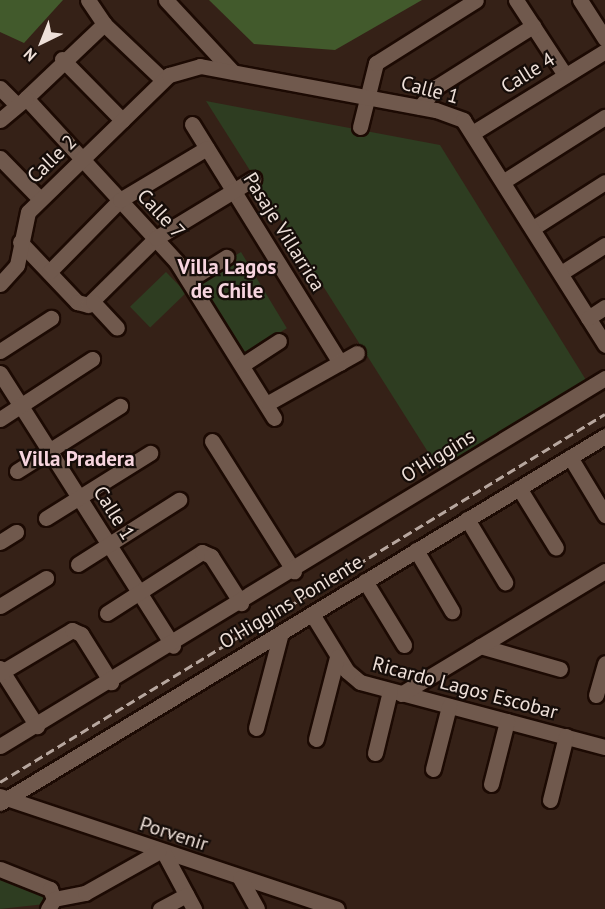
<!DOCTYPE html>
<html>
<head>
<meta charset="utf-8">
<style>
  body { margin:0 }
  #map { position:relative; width:605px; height:909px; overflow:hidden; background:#352117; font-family:"PT Sans",sans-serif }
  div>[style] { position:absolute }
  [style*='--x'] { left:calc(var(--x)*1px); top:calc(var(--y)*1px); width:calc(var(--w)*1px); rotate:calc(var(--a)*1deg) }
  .green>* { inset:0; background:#2e3d21; transform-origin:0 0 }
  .forest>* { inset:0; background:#425a2c }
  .roads { filter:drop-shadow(2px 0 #1c0a03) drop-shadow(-2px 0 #1c0a03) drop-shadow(0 2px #1c0a03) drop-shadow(0 -2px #1c0a03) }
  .minor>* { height:15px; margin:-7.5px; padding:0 7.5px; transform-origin:7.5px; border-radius:7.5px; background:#70594d }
  .rail>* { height:3px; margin-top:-1.5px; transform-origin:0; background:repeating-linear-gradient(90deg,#b7a79f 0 9px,transparent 0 13.5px) }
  span { translate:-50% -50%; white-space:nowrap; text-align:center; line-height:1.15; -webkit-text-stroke:4.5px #160d09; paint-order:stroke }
  .street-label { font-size:20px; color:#eee0d9 }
  .neighbourhood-label { font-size:21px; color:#f7d5df; font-weight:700 }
  .north { position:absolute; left:12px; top:12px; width:60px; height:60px; -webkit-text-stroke:4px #160d09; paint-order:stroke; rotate:223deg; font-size:16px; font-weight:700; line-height:24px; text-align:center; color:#eee0d9 }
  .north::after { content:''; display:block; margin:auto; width:21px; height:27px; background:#eee0d9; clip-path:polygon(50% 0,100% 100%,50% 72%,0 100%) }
</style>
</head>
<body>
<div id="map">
  <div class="green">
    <div style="clip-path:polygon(206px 101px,440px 145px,586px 380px,440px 471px)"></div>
    <div style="left:241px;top:252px;width:89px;height:54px;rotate:59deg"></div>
    <div style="left:166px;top:272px;width:29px;height:50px;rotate:46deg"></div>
    <div style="clip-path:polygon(0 875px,47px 894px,45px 904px,0 909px)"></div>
  </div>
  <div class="forest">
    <div style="clip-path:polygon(0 0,63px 0,24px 43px,0 32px)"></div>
    <div style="clip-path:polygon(209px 0,422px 0,335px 50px,254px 44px)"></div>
  </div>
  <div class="roads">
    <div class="minor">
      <div style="--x:88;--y:0;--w:29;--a:56"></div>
      <div style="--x:166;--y:0;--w:98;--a:47.1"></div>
      <div style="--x:516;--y:0;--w:90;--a:56.8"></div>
      <div style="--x:580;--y:0;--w:46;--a:57.3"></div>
      <div style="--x:104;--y:24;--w:81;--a:43.5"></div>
      <div style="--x:62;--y:59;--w:86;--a:45.5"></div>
      <div style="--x:0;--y:88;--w:23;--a:45"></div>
      <div style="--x:26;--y:98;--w:222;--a:47.4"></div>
      <div style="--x:176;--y:261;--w:185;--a:58"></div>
      <div style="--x:26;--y:98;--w:108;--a:-43.5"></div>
      <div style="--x:420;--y:107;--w:26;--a:-51"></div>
      <div style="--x:436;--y:87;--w:115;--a:-32.2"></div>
      <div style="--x:0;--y:120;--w:34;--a:-40"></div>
      <div style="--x:192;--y:124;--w:281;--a:58.2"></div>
      <div style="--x:360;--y:127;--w:66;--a:-76"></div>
      <div style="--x:376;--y:63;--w:118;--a:-32.2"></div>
      <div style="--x:474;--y:132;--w:154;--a:-31.7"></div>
      <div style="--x:0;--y:158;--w:57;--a:45.7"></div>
      <div style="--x:504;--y:181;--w:120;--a:-32.4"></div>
      <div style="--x:533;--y:228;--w:85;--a:-32.6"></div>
      <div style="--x:20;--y:242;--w:83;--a:46.5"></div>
      <div style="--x:77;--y:302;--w:11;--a:15"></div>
      <div style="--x:88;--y:305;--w:95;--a:-44.6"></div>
      <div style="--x:156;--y:238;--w:114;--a:-31.3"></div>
      <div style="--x:49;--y:272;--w:101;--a:-45.4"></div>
      <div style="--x:120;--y:200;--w:101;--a:-30.9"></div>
      <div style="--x:561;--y:273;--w:52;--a:-32.5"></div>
      <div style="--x:189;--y:280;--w:44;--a:-31.9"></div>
      <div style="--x:0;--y:284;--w:25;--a:-48"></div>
      <div style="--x:17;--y:265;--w:54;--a:-78.3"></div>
      <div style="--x:28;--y:212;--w:197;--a:-44.2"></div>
      <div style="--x:169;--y:75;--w:32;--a:-16"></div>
      <div style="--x:200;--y:66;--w:240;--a:10.6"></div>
      <div style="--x:436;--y:110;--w:29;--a:20"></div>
      <div style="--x:463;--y:120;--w:266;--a:57.7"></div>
      <div style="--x:93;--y:302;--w:35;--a:47"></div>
      <div style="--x:588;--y:318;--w:20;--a:-33"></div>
      <div style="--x:0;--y:351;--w:61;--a:-32.9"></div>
      <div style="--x:242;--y:365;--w:44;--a:-33"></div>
      <div style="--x:0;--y:373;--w:323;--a:57.6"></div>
      <div style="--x:268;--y:403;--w:102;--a:-29.3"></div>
      <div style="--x:0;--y:419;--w:110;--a:-33.1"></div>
      <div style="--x:212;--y:441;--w:154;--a:57.8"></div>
      <div style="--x:570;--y:457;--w:68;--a:58.9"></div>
      <div style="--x:17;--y:471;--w:122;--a:-32.3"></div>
      <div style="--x:519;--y:488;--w:70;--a:58.3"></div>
      <div style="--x:46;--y:518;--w:123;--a:-32"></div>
      <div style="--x:467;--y:519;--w:74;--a:58.9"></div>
      <div style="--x:0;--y:542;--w:19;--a:-32"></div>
      <div style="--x:416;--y:550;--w:71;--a:59.5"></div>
      <div style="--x:78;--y:564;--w:120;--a:-32.4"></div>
      <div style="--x:365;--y:581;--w:75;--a:58.6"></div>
      <div style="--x:0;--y:606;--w:54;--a:-31.3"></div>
      <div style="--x:107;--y:613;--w:113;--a:-32.7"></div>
      <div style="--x:202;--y:552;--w:10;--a:24"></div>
      <div style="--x:211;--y:556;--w:56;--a:57.4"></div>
      <div style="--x:312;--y:614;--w:67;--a:58.4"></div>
      <div style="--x:347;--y:671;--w:17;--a:40"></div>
      <div style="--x:360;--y:682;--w:253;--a:14.9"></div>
      <div style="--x:480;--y:646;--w:83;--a:16"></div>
      <div style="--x:0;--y:668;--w:69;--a:57.5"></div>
      <div style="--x:0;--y:673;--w:84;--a:-30.8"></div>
      <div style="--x:72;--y:630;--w:10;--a:24"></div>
      <div style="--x:81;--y:634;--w:57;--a:58"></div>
      <div style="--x:401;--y:694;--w:238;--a:-31.1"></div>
      <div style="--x:596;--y:695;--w:33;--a:-74"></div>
      <div style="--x:256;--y:728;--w:98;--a:-75.3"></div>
      <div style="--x:316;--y:739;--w:85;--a:-75.6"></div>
      <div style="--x:0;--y:746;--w:708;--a:-31.31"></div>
      <div style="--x:375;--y:753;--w:64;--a:-76.4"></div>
      <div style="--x:433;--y:769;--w:65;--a:-75.7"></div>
      <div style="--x:491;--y:784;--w:65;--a:-75.7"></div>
      <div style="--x:0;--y:796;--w:355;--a:18.5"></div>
      <div style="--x:550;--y:800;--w:66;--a:-76"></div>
      <div style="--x:0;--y:803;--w:708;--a:-31.24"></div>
      <div style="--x:164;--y:853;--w:64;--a:61.8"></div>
      <div style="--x:0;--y:869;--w:54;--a:21.8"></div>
      <div style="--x:50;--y:889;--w:11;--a:68"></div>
      <div style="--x:54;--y:899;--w:12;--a:121"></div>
      <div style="--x:240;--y:878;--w:35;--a:61"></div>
      <div style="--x:54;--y:899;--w:32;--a:-11"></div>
      <div style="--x:85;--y:893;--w:84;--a:-29.3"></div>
      <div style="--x:160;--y:909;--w:30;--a:-28"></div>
    </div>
  </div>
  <div class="rail">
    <div style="--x:0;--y:782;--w:708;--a:-31.31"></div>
  </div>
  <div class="street-label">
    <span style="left:528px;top:73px;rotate:-32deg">Calle 4</span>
    <span style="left:430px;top:90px;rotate:15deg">Calle 1</span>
    <span style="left:52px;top:159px;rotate:-44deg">Calle 2</span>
    <span style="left:161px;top:214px;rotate:47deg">Calle 7</span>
    <span style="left:284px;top:232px;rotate:58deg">Pasaje Villarrica</span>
    <span style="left:438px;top:456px;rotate:-32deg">O'Higgins</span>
    <span style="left:114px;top:513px;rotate:58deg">Calle 1</span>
    <span style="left:291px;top:602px;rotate:-31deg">O'Higgins Poniente</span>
    <span style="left:465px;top:688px;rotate:15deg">Ricardo Lagos Escobar</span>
    <span style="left:174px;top:834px;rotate:18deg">Porvenir</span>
  </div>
  <div class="neighbourhood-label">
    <span style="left:227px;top:279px">Villa Lagos<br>de Chile</span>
    <span style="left:77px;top:459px">Villa Pradera</span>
  </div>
  <div class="north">N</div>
</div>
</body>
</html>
